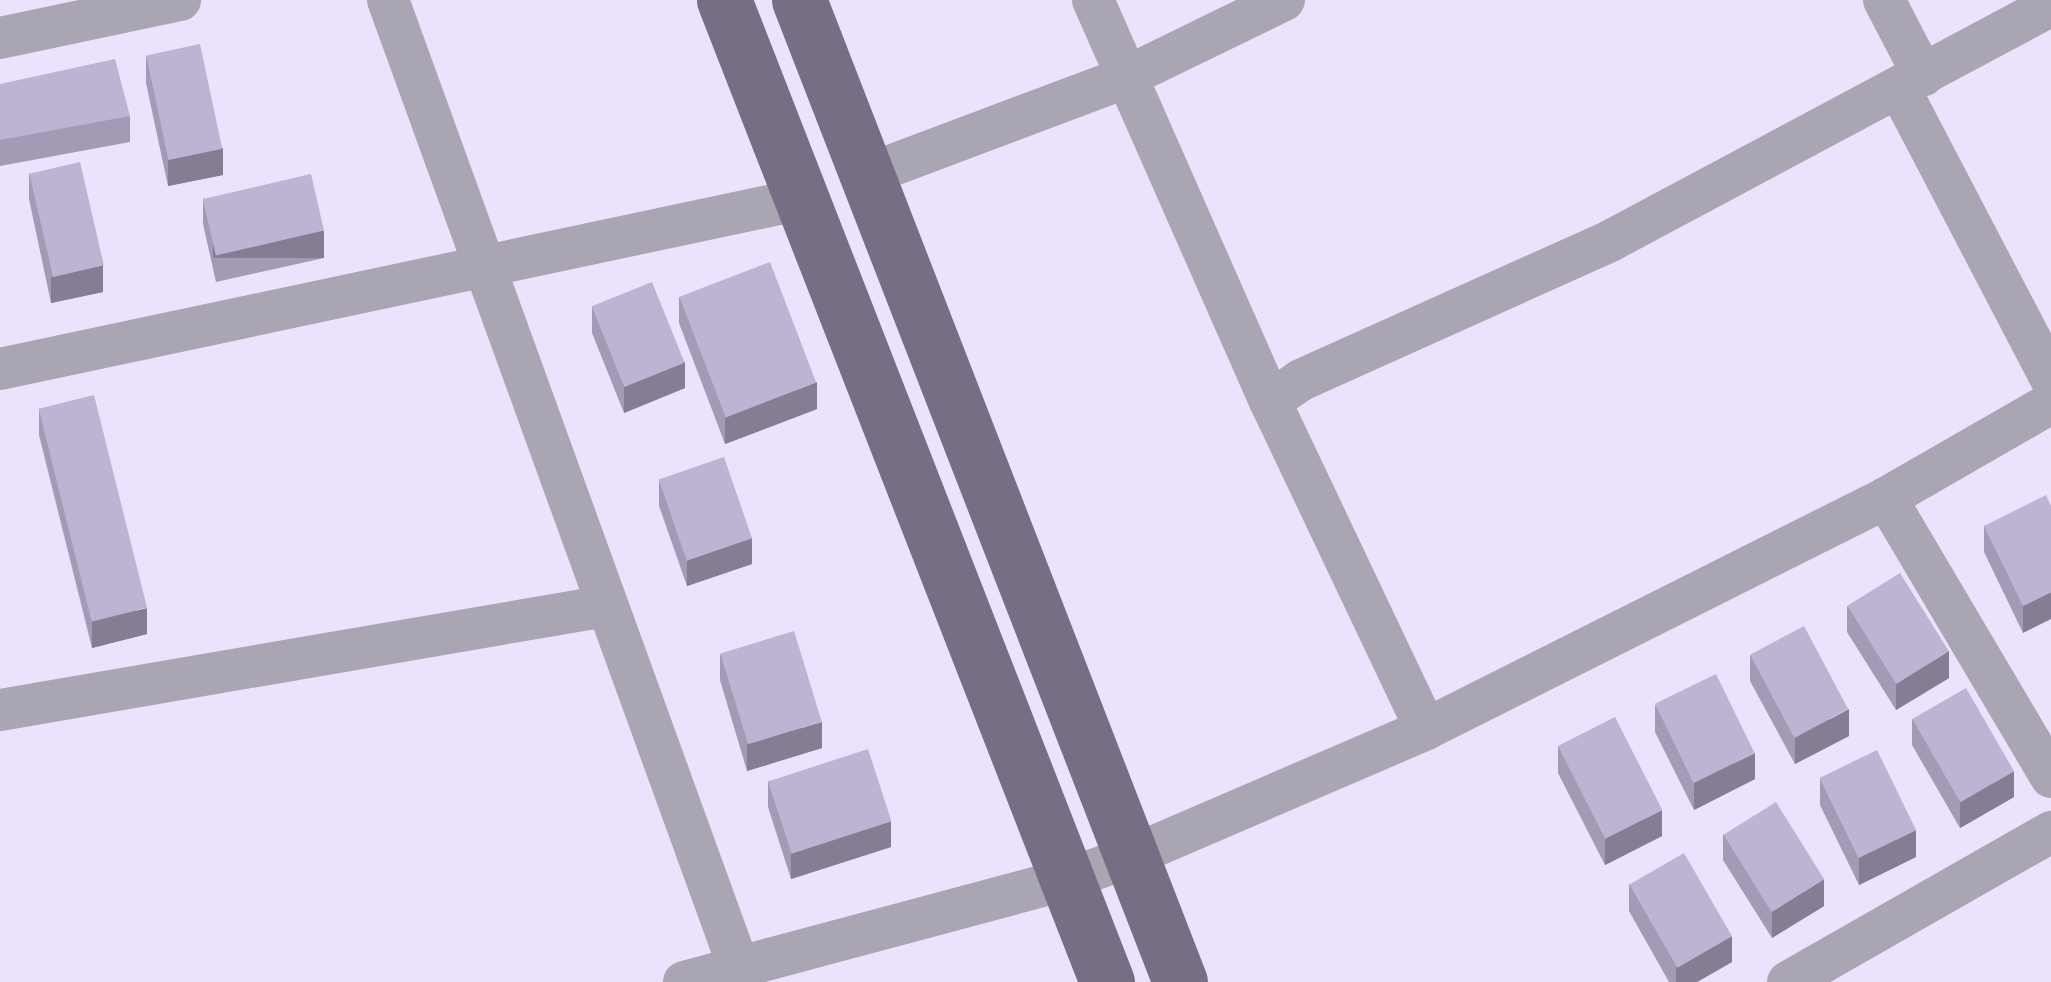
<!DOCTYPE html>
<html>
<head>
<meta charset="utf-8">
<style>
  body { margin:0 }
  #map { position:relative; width:2051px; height:982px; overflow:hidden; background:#ece2fd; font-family:"Noto Sans",sans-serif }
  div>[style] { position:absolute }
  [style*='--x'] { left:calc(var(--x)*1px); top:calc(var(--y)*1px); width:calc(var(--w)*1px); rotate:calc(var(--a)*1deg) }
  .minor>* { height:42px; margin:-21px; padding:0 21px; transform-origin:21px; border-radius:21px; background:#aaa5b3 }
  .major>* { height:55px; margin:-27.5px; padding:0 27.5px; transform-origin:27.5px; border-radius:27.5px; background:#776e86 }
  .wall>* { inset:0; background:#a39ab5 }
  .shaded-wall>* { inset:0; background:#857d93; transform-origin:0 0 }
  .building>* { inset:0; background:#beb3d2; transform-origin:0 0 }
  span { translate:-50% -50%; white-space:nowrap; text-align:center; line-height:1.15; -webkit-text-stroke:8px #ece2fd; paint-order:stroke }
</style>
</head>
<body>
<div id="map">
  <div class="minor">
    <div style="--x:388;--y:0;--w:1033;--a:70.07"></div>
    <div style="--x:1093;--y:0;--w:438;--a:66.2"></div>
    <div style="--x:1270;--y:401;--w:363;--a:64.6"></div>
    <div style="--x:1884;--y:0;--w:85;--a:62.5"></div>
    <div style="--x:0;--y:38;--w:184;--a:-11.9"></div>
    <div style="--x:1899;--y:88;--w:328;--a:62.4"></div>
    <div style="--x:869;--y:174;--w:272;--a:-20.6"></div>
    <div style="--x:1124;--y:78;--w:178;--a:-26"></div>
    <div style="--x:0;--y:369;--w:820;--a:-11.97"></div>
    <div style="--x:1270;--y:401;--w:37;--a:-34"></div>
    <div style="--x:1301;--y:380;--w:339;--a:-24.2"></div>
    <div style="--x:1610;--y:241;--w:500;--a:-28.1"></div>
    <div style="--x:1886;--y:498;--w:324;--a:59.4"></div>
    <div style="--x:0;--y:710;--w:615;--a:-9.74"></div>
    <div style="--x:684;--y:982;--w:395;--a:-15"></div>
    <div style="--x:1066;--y:880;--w:72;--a:-20.2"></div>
    <div style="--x:1134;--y:855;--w:318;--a:-23.3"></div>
    <div style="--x:1426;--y:729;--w:515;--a:-26.66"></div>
    <div style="--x:1886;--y:498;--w:190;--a:-29.9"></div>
    <div style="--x:1788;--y:982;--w:303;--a:-29.7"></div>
  </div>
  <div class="major">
    <div style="--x:724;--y:0;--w:1054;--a:68.69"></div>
    <div style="--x:799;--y:0;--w:1053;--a:68.79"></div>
  </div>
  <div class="wall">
    <div style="clip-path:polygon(146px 56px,223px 175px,168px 186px,146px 83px)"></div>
    <div style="clip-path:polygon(0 84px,130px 116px,130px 142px,0 166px)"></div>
    <div style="clip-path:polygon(29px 173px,103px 292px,51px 303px,29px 199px)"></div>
    <div style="clip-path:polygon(203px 198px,324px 258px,216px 282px,203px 224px)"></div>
    <div style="clip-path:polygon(679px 297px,817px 409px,725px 444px,679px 323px)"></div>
    <div style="clip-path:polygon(592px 307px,685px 388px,624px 413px,592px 333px)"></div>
    <div style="clip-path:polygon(39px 408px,147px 634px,92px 648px,39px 435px)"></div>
    <div style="clip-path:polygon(659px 479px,752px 564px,687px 586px,659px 506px)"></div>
    <div style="clip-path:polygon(2051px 506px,2023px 633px,1984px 552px,1984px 526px)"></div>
    <div style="clip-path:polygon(1847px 606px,1949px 678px,1896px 710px,1847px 632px)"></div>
    <div style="clip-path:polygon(720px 654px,822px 748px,747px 771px,720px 680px)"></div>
    <div style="clip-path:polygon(1750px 655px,1849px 736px,1795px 764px,1750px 681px)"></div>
    <div style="clip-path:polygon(1655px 705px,1755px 779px,1694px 810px,1655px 732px)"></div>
    <div style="clip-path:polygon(1912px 719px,2014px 797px,1960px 828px,1912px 745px)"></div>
    <div style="clip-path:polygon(1558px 746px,1662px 836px,1605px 865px,1558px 773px)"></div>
    <div style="clip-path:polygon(1820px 778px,1916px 857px,1859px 885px,1820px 805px)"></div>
    <div style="clip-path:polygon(768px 781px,891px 847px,791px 879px,768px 807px)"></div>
    <div style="clip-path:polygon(1723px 834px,1824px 906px,1772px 938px,1723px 860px)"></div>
    <div style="clip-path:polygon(1629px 884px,1732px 962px,1697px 982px,1669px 982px,1629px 911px)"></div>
  </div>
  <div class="shaded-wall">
    <div style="clip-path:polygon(223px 148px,223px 175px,168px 186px,168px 160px)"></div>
    <div style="left:324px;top:231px;width:27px;height:111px;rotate:90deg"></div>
    <div style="clip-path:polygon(103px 265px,103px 292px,51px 303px,51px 277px)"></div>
    <div style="clip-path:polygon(685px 362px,685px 388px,624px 413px,624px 386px)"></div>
    <div style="clip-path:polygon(817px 382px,817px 409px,725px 444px,725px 418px)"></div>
    <div style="clip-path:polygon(752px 538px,752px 564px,687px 586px,687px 560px)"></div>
    <div style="clip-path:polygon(2051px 592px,2051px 619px,2023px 633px,2023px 606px)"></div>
    <div style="clip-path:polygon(147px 608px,147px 634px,92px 648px,92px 622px)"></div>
    <div style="clip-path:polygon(1949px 651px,1949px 678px,1896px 710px,1896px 684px)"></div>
    <div style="clip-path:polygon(1849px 709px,1849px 736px,1795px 764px,1795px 738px)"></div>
    <div style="clip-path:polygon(822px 722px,822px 748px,747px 771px,747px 744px)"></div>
    <div style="clip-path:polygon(1755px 753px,1755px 779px,1694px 810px,1694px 783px)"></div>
    <div style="clip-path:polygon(2014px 771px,2014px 797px,1960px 828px,1960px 802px)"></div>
    <div style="clip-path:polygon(1662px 810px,1662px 836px,1605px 865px,1605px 839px)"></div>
    <div style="clip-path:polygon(891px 821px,891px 847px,791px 879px,791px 853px)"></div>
    <div style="clip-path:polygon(1916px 830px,1916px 857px,1859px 885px,1859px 858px)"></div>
    <div style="clip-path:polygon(1824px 879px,1824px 906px,1772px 938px,1772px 912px)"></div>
    <div style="clip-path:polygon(1732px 936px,1732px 962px,1697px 982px,1676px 982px,1676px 967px)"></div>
  </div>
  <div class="building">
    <div style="left:200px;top:44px;width:107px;height:55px;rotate:78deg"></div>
    <div style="clip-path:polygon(115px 59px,130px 116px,0 140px,0 84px)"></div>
    <div style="left:80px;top:162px;width:106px;height:52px;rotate:77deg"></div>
    <div style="left:311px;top:174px;width:58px;height:111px;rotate:77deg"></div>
    <div style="left:770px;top:262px;width:129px;height:97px;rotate:69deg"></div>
    <div style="left:652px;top:282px;width:87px;height:65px;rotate:68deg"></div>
    <div style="left:94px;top:395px;width:219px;height:57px;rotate:76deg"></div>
    <div style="left:724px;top:457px;width:86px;height:69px;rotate:71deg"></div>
    <div style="clip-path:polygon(2046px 495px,2051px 506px,2051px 592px,2023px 606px,1984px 526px)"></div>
    <div style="left:1900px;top:573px;width:92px;height:62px;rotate:58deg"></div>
    <div style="left:1804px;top:626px;width:94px;height:61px;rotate:62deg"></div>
    <div style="left:794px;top:631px;width:95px;height:77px;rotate:73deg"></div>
    <div style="left:1716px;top:674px;width:88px;height:68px;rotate:64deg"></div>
    <div style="left:1966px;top:688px;width:96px;height:62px;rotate:60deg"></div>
    <div style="left:1615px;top:717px;width:104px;height:64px;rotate:63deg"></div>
    <div style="left:868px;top:749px;width:76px;height:105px;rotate:72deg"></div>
    <div style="left:1877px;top:750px;width:89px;height:64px;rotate:64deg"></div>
    <div style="left:1776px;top:802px;width:91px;height:62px;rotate:58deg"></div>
    <div style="left:1684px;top:853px;width:96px;height:63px;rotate:60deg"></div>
  </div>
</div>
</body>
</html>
